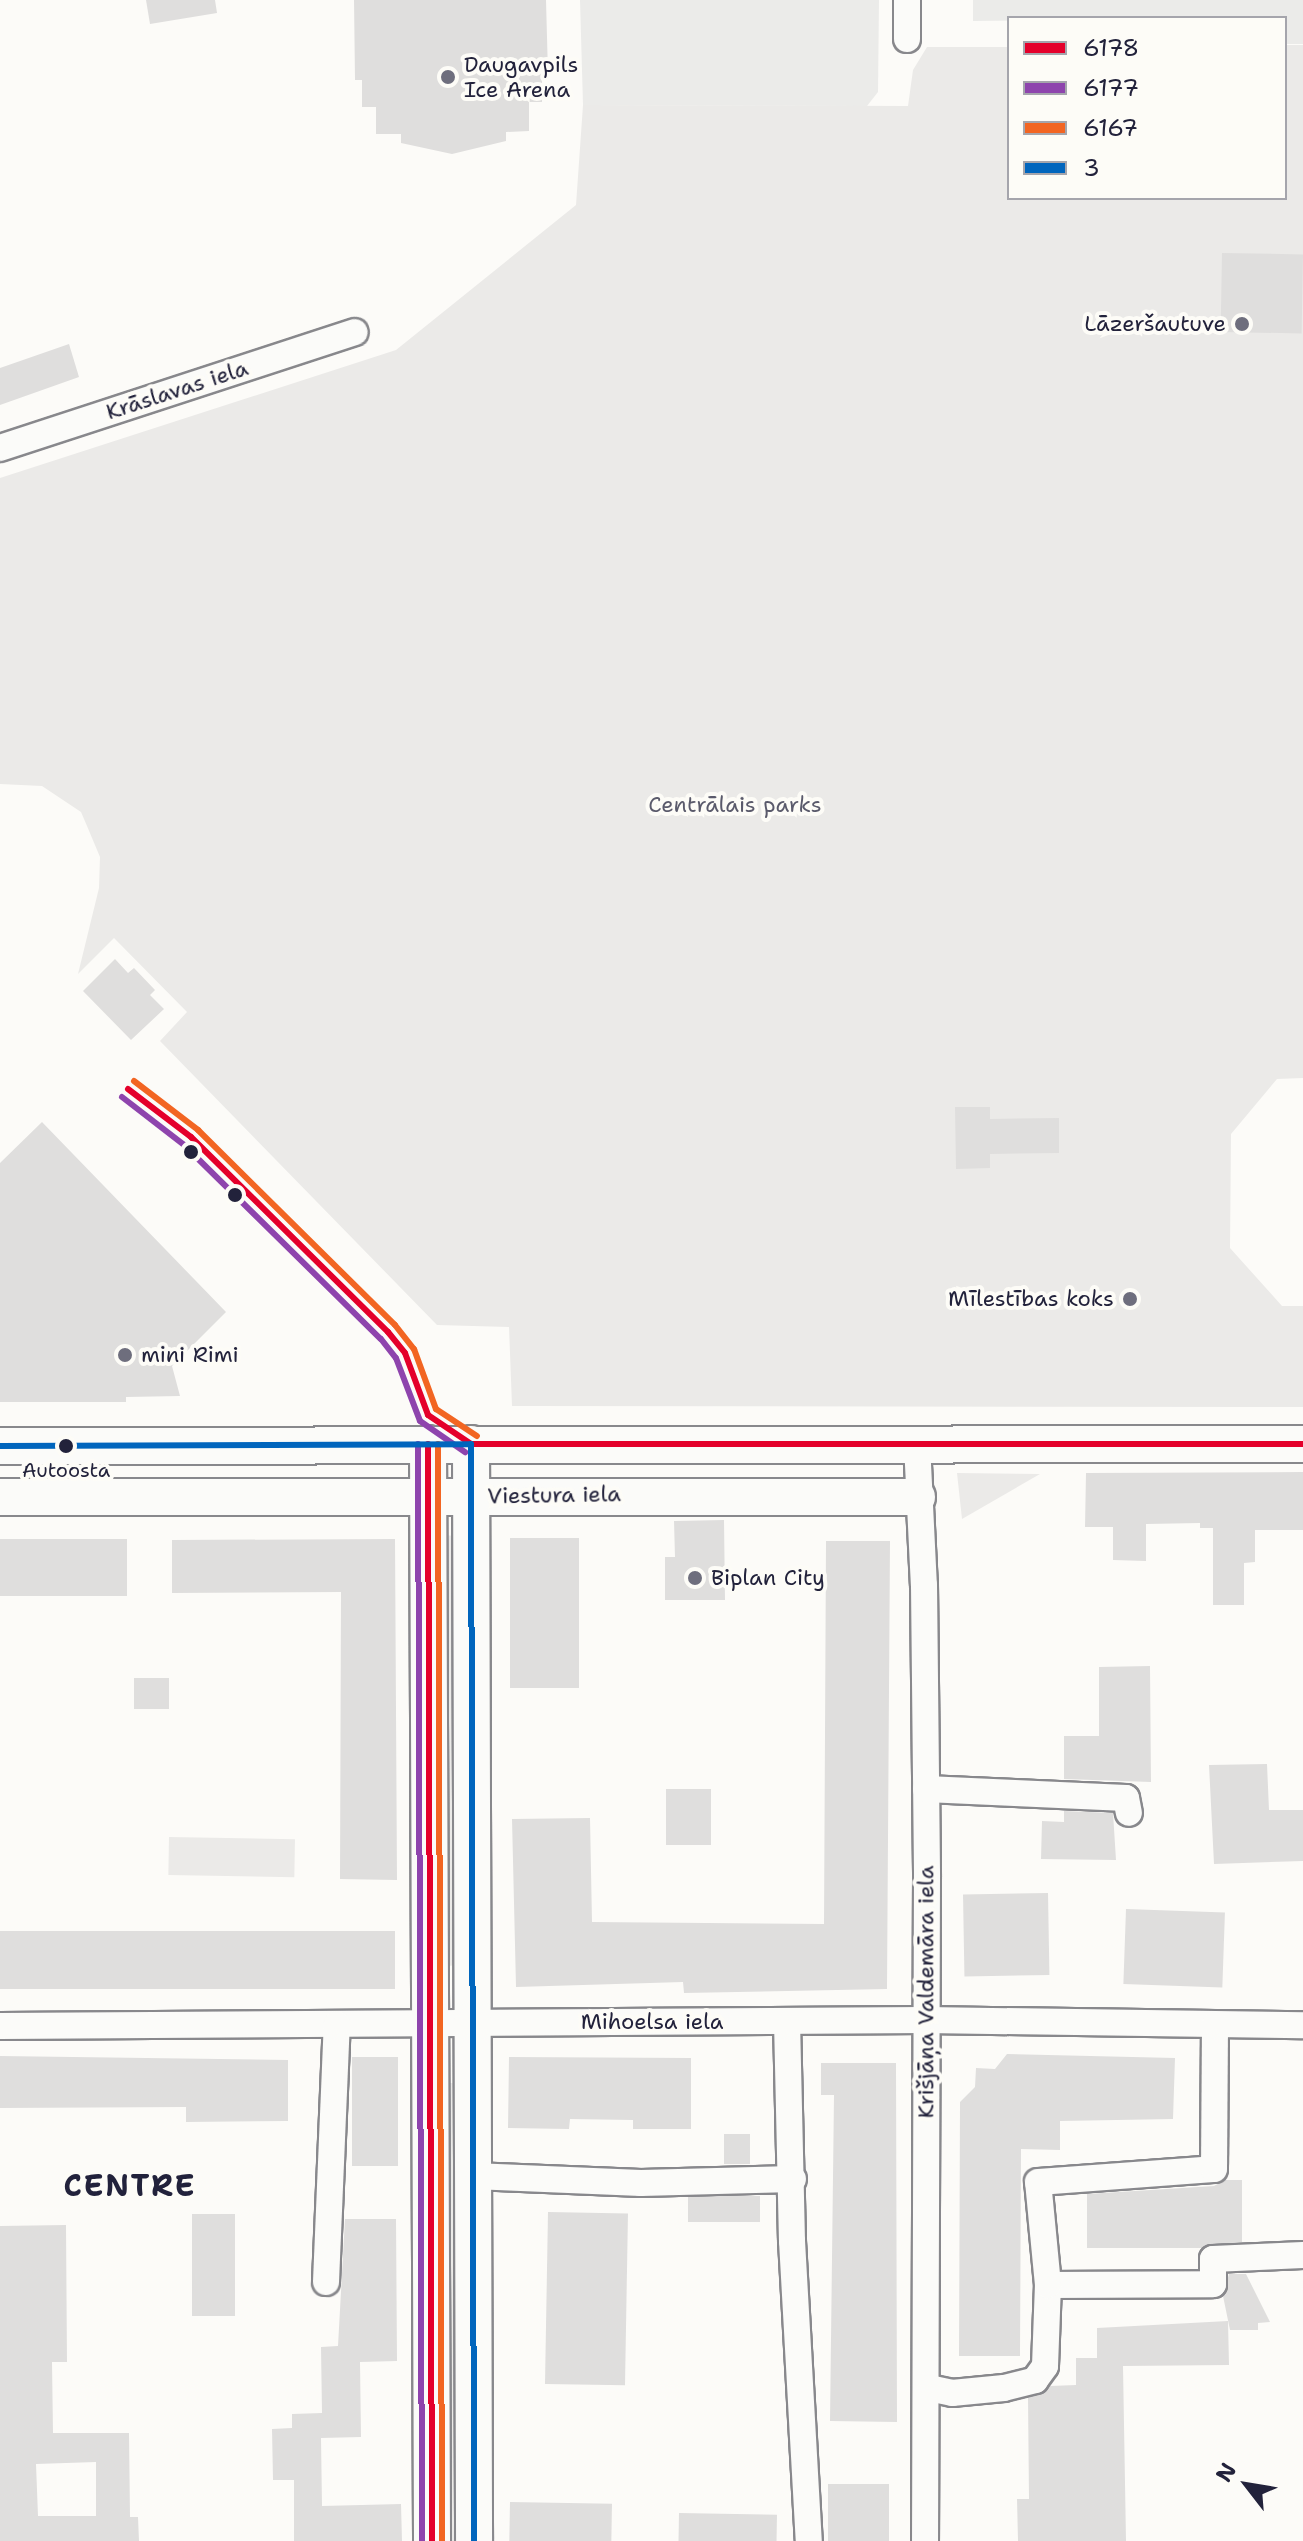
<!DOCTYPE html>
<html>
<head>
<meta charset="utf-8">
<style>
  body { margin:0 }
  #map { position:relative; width:1303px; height:2541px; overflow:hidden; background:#fcfbf8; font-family:"Shantell Sans",sans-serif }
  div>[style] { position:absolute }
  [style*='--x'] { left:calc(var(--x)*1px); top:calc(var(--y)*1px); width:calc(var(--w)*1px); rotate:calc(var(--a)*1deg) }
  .built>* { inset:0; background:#ebebe9 }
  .green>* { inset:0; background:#ebeae8; transform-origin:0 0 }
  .building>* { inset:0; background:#dfdedd; transform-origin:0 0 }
  .roads { filter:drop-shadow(2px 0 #88888c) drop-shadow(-2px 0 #88888c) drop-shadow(0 2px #88888c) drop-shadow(0 -2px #88888c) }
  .street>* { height:26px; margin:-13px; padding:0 13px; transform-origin:13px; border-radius:13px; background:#fbfbf9 }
  .secondary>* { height:36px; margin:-18px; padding:0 18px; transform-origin:18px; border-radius:18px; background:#fbfbf9 }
  .bus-1>* { height:6px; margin:-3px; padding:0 3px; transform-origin:3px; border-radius:3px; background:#e4002b }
  .bus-2>* { height:6px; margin:-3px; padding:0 3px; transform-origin:3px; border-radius:3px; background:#8e44ad }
  .bus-3>* { height:6px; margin:-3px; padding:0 3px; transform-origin:3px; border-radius:3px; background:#f26522 }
  .bus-4>* { height:6px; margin:-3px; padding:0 3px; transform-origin:3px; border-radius:3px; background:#0065bd }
  .dots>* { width:22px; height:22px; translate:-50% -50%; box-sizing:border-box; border:4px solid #fdfcf7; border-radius:50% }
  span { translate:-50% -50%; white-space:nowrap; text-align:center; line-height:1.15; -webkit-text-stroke:8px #fdfcf7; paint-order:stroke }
  .bus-label { font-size:20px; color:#22223b }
  .poi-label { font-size:22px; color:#22223b }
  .left { translate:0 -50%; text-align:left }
  .right { translate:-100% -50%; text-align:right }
  .street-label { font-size:22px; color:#22223b }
  .park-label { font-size:22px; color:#5a5a6b }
  .district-label { font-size:30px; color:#22223b; font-weight:700; letter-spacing:2px }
  .legend { position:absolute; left:1007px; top:16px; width:280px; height:184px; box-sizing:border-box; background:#fdfcf7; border:2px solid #a5a5ac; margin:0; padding:10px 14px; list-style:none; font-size:24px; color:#22223b }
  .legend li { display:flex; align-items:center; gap:16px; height:40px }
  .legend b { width:40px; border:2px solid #a5a5ac }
  .north { position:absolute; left:1207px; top:2445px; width:80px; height:80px; -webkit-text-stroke:6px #fdfcf7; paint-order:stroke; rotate:301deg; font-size:22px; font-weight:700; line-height:32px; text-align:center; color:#22223b }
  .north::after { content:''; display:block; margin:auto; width:28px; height:36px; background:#22223b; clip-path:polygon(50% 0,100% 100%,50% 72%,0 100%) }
</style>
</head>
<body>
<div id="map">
  <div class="built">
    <div style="clip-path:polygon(580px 0,879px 0,878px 92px,867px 106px,583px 105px)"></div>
    <div style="clip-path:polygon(973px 0,1303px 0,1303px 44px,1285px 44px,1285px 18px,973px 21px)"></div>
  </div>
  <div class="green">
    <div style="clip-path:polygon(1285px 45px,1303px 45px,1303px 1078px,1277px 1079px,1231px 1134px,1230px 1248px,1282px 1306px,1303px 1306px,1303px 1407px,512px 1406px,509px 1327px,437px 1325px,160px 1041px,187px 1012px,114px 938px,78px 974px,99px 888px,100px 857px,87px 826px,81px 812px,42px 786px,0 784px,0 478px,396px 350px,576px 205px,583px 105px,908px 106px,913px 70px,927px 47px,1009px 47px,1009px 198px,1285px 198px)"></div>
    <div style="clip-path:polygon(957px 1473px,1040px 1474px,962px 1519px)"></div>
    <div style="clip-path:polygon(444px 1535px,455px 1536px,457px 1965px,448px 1966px)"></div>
    <div style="left:169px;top:1837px;width:126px;height:38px;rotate:1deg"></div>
    <div style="left:446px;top:2083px;width:11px;height:458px"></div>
  </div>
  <div class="building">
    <div style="clip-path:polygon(146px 0,215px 0,217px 13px,150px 24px)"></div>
    <div style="clip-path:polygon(354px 0,546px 0,548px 74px,542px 74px,542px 102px,529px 102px,529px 131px,506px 132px,506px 141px,452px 154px,401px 143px,401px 134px,376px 134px,376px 107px,362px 107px,362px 80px,355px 80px)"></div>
    <div style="left:1222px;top:253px;width:81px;height:79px;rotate:1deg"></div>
    <div style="clip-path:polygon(69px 344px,79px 377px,0 405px,0 368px)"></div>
    <div style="clip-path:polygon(115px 959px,128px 973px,134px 968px,155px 990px,150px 995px,164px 1009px,131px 1040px,83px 991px)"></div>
    <div style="clip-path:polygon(955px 1107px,990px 1107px,990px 1119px,1059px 1118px,1059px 1153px,990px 1154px,990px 1168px,956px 1169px)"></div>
    <div style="clip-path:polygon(42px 1122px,226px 1312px,172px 1366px,180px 1396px,126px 1397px,126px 1402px,0 1402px,0 1163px)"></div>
    <div style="clip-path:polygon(1303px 1472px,1303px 1530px,1255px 1530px,1255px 1562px,1244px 1563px,1244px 1605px,1213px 1605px,1213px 1528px,1200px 1528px,1200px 1523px,1146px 1524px,1146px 1561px,1113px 1560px,1113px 1527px,1085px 1527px,1086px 1473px)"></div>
    <div style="clip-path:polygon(724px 1520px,725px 1600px,665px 1600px,665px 1557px,675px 1557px,674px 1521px)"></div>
    <div style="left:579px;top:1538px;width:150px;height:69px;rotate:90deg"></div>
    <div style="left:0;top:1539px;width:127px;height:57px"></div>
    <div style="clip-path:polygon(395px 1539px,397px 1880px,340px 1879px,341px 1592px,172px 1593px,172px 1540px)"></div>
    <div style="clip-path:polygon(826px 1541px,890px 1541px,887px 1989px,684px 1993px,683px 1982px,516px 1987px,512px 1819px,590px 1818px,592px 1922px,824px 1924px)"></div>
    <div style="clip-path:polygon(1150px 1666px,1151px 1782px,1064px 1779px,1064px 1736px,1099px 1736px,1099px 1667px)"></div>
    <div style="left:134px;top:1678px;width:35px;height:31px"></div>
    <div style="clip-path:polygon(1267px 1764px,1269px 1810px,1303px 1810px,1303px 1861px,1214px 1864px,1209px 1765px)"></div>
    <div style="left:711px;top:1789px;width:56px;height:45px;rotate:90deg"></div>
    <div style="clip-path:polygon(1064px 1811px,1113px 1813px,1116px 1860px,1041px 1859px,1042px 1821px,1064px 1822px)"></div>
    <div style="left:1048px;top:1893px;width:82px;height:85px;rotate:89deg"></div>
    <div style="left:1126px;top:1909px;width:99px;height:75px;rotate:2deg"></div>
    <div style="left:0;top:1931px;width:395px;height:58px"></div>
    <div style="clip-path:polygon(1007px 2054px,1175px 2058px,1173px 2119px,1060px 2121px,1060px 2150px,1021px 2149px,1020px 2356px,959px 2356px,960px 2102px,975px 2087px,976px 2068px,995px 2069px)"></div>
    <div style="clip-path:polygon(0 2056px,288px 2060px,288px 2121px,186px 2122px,186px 2107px,0 2108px)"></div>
    <div style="left:352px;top:2057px;width:46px;height:109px"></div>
    <div style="clip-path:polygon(509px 2057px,691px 2058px,691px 2129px,633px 2129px,633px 2120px,570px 2119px,569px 2129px,508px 2128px)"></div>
    <div style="clip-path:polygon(821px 2063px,896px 2063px,897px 2422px,830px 2421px,834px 2095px,821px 2095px)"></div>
    <div style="left:750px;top:2134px;width:30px;height:26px;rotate:90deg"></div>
    <div style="clip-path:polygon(1225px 2180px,1242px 2180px,1242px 2242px,1202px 2248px,1087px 2248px,1087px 2194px,1214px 2186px)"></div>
    <div style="left:760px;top:2196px;width:26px;height:72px;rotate:90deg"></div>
    <div style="left:548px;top:2212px;width:80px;height:172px;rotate:1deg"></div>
    <div style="left:192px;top:2214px;width:43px;height:102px"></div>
    <div style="clip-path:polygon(345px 2219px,396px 2219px,397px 2361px,360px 2362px,361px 2437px,321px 2438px,322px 2506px,401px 2504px,402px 2541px,294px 2541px,294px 2480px,273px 2480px,272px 2429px,292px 2428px,292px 2414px,322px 2413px,321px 2347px,338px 2346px)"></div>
    <div style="clip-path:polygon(evenodd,66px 2225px,67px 2362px,52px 2362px,53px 2433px,129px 2433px,130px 2517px,138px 2517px,139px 2541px,0 2541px,0 2226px,66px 2225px,96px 2462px,96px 2516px,38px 2516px,36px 2464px,96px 2462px)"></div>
    <div style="clip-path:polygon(1229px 2274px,1246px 2274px,1270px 2322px,1258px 2323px,1258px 2330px,1230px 2330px,1223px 2296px)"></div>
    <div style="clip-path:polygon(1228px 2321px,1229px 2365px,1123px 2366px,1126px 2541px,1018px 2541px,1017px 2499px,1029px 2499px,1028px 2398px,1050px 2386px,1076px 2385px,1076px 2358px,1097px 2358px,1097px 2328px)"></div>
    <div style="left:828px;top:2484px;width:61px;height:57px"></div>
    <div style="left:510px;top:2502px;width:102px;height:39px;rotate:1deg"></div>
    <div style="left:679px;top:2513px;width:98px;height:28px;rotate:1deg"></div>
  </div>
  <div class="roads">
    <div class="street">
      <div style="--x:907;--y:39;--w:39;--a:-90"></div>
      <div style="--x:0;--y:448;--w:373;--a:-18.1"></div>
      <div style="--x:917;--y:1444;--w:141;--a:87.2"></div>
      <div style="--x:924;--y:1585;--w:292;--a:89.4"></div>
      <div style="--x:927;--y:1877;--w:664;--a:90.17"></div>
      <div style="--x:926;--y:1789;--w:200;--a:2.6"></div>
      <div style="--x:1126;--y:1798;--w:15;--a:79"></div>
      <div style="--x:787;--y:2021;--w:220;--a:88.7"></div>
      <div style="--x:792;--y:2241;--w:300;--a:86.8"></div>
      <div style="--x:0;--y:2026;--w:926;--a:-0.37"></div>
      <div style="--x:926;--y:2020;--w:377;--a:0.8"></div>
      <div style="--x:473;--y:2176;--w:168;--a:2.4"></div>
      <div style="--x:641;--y:2183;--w:152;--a:-1.5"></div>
      <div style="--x:326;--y:2282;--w:258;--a:-87.6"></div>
      <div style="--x:1048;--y:2285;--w:165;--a:-0.3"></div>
      <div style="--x:1213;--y:2284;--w:25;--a:-90"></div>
      <div style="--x:1213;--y:2259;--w:90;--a:-2.5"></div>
      <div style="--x:929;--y:2388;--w:24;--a:12"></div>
      <div style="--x:952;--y:2393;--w:52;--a:-5.5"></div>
      <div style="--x:1004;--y:2388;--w:32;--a:-14"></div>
      <div style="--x:1035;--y:2380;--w:17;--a:-54"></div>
      <div style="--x:1045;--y:2366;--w:81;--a:-87.9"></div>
      <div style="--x:1048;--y:2285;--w:103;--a:-95.5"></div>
      <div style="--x:1038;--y:2182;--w:176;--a:-4.2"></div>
      <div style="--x:1214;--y:2169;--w:144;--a:-89.6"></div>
    </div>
    <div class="secondary">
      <div style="--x:428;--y:1444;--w:1097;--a:89.79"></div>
      <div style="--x:471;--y:1444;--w:1097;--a:89.84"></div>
      <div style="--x:0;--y:1446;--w:1303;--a:-0.09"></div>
      <div style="--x:0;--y:1497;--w:917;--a:0"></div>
    </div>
  </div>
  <div class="bus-1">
    <div style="--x:128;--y:1089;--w:79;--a:37.3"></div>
    <div style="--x:191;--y:1137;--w:277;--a:44.7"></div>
    <div style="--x:388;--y:1332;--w:27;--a:51"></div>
    <div style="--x:405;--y:1353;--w:66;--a:69.6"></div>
    <div style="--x:428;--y:1415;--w:52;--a:34"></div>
    <div style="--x:428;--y:1444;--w:1097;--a:89.79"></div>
    <div style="--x:471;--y:1444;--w:832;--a:0"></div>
  </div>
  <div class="bus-2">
    <div style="--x:122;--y:1097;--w:78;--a:37.7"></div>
    <div style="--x:184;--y:1145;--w:276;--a:44.6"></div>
    <div style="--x:381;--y:1339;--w:24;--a:52"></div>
    <div style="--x:396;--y:1358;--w:67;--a:69.1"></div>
    <div style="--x:420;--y:1421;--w:55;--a:34.6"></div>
    <div style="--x:418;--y:1444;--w:1097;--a:89.79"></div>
  </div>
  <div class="bus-3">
    <div style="--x:134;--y:1081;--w:81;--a:37.4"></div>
    <div style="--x:198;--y:1130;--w:277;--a:44.7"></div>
    <div style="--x:395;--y:1325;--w:31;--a:52"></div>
    <div style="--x:414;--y:1349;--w:64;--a:69.9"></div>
    <div style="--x:436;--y:1409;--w:49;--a:33.4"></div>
    <div style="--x:438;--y:1444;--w:1097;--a:89.79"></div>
  </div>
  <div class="bus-4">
    <div style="--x:0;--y:1446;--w:471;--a:-0.2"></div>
    <div style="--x:471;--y:1444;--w:1097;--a:89.84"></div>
  </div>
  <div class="dots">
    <div style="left:448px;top:77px;background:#6e6e7d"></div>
    <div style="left:1242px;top:324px;background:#6e6e7d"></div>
    <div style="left:191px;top:1152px;background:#22223b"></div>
    <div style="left:235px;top:1195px;background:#22223b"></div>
    <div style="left:1130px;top:1299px;background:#6e6e7d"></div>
    <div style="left:125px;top:1355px;background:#6e6e7d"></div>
    <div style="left:66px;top:1446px;background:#22223b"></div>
    <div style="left:695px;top:1578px;background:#6e6e7d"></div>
  </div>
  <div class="bus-label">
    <span style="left:66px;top:1470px">Autoosta</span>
  </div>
  <div class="poi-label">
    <span class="left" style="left:464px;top:77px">Daugavpils<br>Ice Arena</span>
    <span class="right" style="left:1226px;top:324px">Lāzeršautuve</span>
    <span class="right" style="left:1114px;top:1299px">Mīlestības koks</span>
    <span class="left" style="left:141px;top:1355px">mini Rimi</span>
    <span class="left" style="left:711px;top:1578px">Biplan City</span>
  </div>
  <div class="street-label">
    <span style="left:177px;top:390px;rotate:-18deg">Krāslavas iela</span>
    <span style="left:554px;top:1495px;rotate:-1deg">Viestura iela</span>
    <span style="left:926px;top:1992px;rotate:-90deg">Krišjāņa Valdemāra iela</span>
    <span style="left:652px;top:2022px">Mihoelsa iela</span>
  </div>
  <div class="park-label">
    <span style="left:735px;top:805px">Centrālais parks</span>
  </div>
  <div class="district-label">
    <span style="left:130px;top:2186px">CENTRE</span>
  </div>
  <ul class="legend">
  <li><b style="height:10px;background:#e4002b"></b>6178</li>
  <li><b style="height:10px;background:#8e44ad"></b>6177</li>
  <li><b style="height:10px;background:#f26522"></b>6167</li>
  <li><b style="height:10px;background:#0065bd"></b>3</li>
  </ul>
  <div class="north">N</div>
</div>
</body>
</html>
